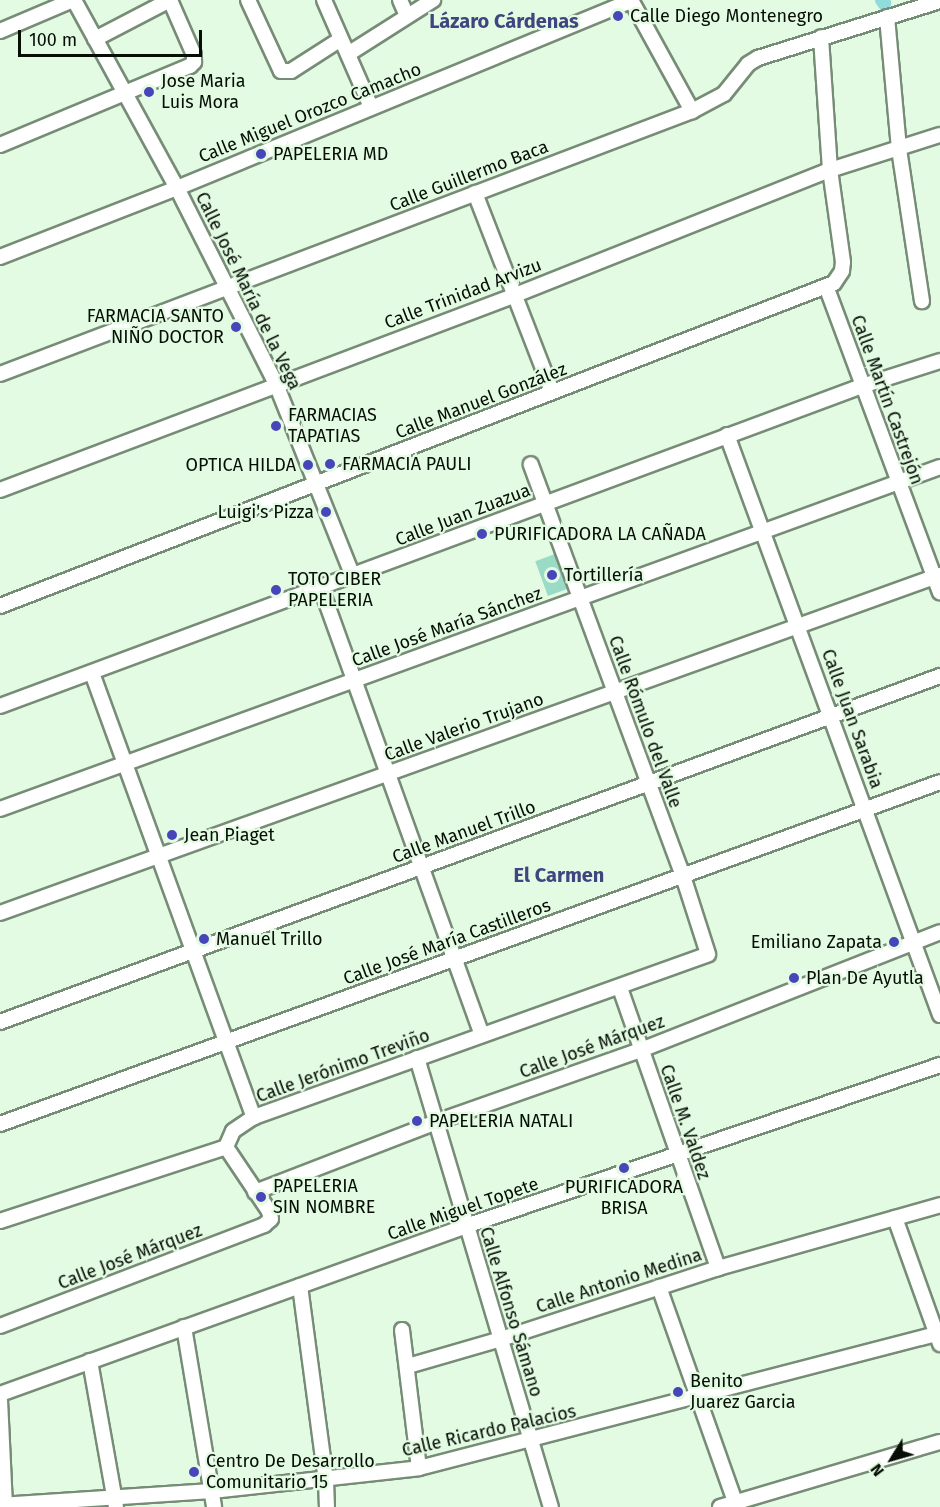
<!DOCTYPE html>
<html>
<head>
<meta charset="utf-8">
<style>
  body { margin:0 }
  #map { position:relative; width:940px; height:1507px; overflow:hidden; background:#e3fbe2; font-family:"Fira Sans",sans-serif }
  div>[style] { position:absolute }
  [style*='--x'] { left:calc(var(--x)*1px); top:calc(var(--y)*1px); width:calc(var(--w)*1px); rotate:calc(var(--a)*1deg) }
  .canal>* { height:14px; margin:-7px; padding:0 7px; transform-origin:7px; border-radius:7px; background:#90dbdc }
  .building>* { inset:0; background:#9adbc5; transform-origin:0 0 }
  .roads { filter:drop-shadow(2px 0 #778c76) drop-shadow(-2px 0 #778c76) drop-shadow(0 2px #778c76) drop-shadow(0 -2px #778c76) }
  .minor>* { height:14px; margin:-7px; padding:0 7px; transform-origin:7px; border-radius:7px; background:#fff }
  .dots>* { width:16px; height:16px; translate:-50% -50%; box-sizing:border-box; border:3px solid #e3fbe2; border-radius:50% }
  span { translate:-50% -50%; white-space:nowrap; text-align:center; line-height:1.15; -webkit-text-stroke:4.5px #e3fbe2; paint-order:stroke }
  .poi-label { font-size:18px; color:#060e06 }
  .left { translate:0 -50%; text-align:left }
  .right { translate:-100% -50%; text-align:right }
  .street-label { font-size:18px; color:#060e06 }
  .neighbourhood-label { font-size:20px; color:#404581; font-weight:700 }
  .north { position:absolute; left:862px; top:1429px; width:60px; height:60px; -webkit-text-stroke:4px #e3fbe2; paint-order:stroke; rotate:233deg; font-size:16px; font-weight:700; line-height:24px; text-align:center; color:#060e06 }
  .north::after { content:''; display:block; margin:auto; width:21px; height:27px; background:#060e06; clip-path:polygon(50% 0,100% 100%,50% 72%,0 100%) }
  .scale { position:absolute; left:18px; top:30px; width:184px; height:27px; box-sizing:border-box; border:3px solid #060e06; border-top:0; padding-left:8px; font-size:18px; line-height:21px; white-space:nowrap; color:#060e06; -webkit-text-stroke:4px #e3fbe2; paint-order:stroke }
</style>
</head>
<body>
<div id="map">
  <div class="canal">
    <div style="--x:882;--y:0;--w:4;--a:56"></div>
  </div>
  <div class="building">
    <div style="left:555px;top:554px;width:37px;height:21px;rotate:70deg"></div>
  </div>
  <div class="roads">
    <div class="minor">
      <div style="--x:74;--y:0;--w:214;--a:61.3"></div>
      <div style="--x:177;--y:188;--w:220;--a:63.2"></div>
      <div style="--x:276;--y:384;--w:208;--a:68.2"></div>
      <div style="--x:248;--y:0;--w:78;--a:65.1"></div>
      <div style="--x:281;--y:71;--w:10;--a:0"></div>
      <div style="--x:291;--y:71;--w:59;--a:-32.6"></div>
      <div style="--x:324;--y:0;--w:117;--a:66.3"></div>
      <div style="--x:400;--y:0;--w:17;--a:66"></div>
      <div style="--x:631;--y:0;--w:127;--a:61.2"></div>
      <div style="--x:887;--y:17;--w:133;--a:84.8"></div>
      <div style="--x:899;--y:149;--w:154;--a:81.4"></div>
      <div style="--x:0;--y:31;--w:79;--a:-23"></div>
      <div style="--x:95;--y:39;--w:85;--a:-27.5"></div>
      <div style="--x:348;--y:54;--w:101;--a:-32.4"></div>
      <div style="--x:0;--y:145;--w:206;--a:-22.6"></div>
      <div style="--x:190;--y:66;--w:6;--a:-45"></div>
      <div style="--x:194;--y:62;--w:7;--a:-90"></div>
      <div style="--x:194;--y:55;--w:60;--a:-113.6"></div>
      <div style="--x:475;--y:193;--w:213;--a:68.8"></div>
      <div style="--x:0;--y:257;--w:190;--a:-21.3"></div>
      <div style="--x:177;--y:188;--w:492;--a:-22.4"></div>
      <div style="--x:826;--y:286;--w:327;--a:69.6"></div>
      <div style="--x:0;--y:374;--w:740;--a:-20.81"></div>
      <div style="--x:692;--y:111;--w:36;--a:-28"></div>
      <div style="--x:724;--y:94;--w:38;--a:-51"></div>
      <div style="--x:748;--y:64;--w:12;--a:-31"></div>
      <div style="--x:758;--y:58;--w:191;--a:-17.4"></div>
      <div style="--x:727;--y:435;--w:618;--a:69.83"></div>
      <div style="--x:0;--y:490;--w:548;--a:-20.71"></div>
      <div style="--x:513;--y:296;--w:341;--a:-21.7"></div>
      <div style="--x:830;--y:170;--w:115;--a:-17.7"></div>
      <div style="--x:321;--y:588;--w:474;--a:70.2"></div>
      <div style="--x:0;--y:606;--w:894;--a:-21.17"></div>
      <div style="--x:834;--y:283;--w:14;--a:-56"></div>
      <div style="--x:842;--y:271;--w:9;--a:-84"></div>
      <div style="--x:843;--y:262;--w:93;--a:-98"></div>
      <div style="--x:830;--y:170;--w:133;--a:-93.9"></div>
      <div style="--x:92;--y:673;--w:473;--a:70"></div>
      <div style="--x:0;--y:706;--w:919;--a:-20.37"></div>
      <div style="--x:862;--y:386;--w:82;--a:-17.8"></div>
      <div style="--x:0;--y:809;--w:1000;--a:-19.99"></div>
      <div style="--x:0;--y:913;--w:999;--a:-19.78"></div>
      <div style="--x:620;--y:988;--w:297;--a:70.7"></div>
      <div style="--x:0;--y:1022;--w:1002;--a:-20.21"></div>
      <div style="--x:417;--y:1058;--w:469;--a:73.4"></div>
      <div style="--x:0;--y:1124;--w:1000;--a:-19.99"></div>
      <div style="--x:255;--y:1192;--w:194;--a:-21.1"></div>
      <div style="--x:436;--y:1122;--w:217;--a:-19.4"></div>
      <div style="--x:641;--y:1050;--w:321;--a:-21.5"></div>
      <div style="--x:895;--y:1218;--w:134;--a:70.3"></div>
      <div style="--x:0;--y:1221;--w:238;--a:-18.1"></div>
      <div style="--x:226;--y:1147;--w:17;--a:-66"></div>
      <div style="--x:233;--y:1131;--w:25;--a:-34"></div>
      <div style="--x:254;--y:1117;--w:482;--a:-19.7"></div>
      <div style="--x:708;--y:954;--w:82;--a:-107.8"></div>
      <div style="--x:683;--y:876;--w:439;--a:-110.3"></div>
      <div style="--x:300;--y:1286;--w:196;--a:82.4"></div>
      <div style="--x:326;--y:1480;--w:27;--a:88"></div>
      <div style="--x:659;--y:1287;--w:233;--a:70.5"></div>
      <div style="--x:0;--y:1326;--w:283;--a:-20.9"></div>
      <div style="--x:264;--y:1225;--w:9;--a:-41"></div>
      <div style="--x:271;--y:1219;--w:8;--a:-104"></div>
      <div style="--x:269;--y:1211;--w:77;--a:-123.9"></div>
      <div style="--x:184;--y:1327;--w:182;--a:80.5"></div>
      <div style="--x:402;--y:1330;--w:139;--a:83"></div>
      <div style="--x:90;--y:1361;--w:148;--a:79.9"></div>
      <div style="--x:408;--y:1366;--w:97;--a:-16.2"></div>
      <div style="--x:501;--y:1339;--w:228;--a:-18.1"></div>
      <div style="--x:718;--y:1268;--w:231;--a:-15.8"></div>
      <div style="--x:0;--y:1394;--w:495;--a:-19.8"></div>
      <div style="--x:466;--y:1226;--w:501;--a:-18.76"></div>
      <div style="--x:0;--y:1400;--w:107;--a:87.3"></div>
      <div style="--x:0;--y:1505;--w:212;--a:-3.8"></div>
      <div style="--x:212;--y:1491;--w:208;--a:-6.3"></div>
      <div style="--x:419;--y:1468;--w:538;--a:-14.53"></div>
      <div style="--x:720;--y:1507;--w:229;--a:-16.5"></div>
    </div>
  </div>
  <div class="dots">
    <div style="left:618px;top:16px;background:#4844ba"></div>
    <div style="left:149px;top:92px;background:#4844ba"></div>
    <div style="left:261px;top:154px;background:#4844ba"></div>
    <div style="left:236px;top:327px;background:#4844ba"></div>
    <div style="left:276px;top:426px;background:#4844ba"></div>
    <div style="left:330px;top:464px;background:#4844ba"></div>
    <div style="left:308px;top:465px;background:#4844ba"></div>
    <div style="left:326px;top:512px;background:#4844ba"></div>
    <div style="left:482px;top:534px;background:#4844ba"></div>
    <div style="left:552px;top:575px;background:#4844ba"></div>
    <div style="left:276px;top:590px;background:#4844ba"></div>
    <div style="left:172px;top:835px;background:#4844ba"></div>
    <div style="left:204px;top:939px;background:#4844ba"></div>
    <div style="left:894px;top:942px;background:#4844ba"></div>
    <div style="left:794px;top:978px;background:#4844ba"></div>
    <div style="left:417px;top:1121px;background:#4844ba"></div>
    <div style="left:624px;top:1168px;background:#4844ba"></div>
    <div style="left:261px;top:1197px;background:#4844ba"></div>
    <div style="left:678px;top:1392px;background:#4844ba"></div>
    <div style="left:194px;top:1472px;background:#4844ba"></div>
  </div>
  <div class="poi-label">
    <span class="left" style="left:630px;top:16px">Calle Diego Montenegro</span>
    <span class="left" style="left:161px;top:92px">Jose Maria<br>Luis Mora</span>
    <span class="left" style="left:273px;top:154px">PAPELERIA MD</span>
    <span class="right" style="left:224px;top:327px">FARMACIA SANTO<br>NIÑO DOCTOR</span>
    <span class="left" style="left:288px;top:426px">FARMACIAS<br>TAPATIAS</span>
    <span class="left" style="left:342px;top:464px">FARMACIA PAULI</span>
    <span class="right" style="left:296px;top:465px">OPTICA HILDA</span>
    <span class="right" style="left:314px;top:512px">Luigi's Pizza</span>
    <span class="left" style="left:494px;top:534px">PURIFICADORA LA CAÑADA</span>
    <span class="left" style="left:564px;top:575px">Tortillería</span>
    <span class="left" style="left:288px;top:590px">TOTO CIBER<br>PAPELERIA</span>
    <span class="left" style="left:184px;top:835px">Jean Piaget</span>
    <span class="left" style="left:216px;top:939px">Manuel Trillo</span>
    <span class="right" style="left:882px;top:942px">Emiliano Zapata</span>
    <span class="left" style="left:806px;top:978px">Plan De Ayutla</span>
    <span class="left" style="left:429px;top:1121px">PAPELERIA NATALI</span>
    <span class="left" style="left:273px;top:1197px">PAPELERIA<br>SIN NOMBRE</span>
    <span style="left:624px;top:1198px">PURIFICADORA<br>BRISA</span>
    <span class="left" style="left:690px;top:1392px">Benito<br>Juarez Garcia</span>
    <span class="left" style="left:206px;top:1472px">Centro De Desarrollo<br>Comunitario 15</span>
  </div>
  <div class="street-label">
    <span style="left:310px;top:113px;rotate:-22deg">Calle Miguel Orozco Camacho</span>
    <span style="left:469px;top:176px;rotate:-21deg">Calle Guillermo Baca</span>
    <span style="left:248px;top:291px;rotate:64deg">Calle José María de la Vega</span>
    <span style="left:463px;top:294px;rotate:-21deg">Calle Trinidad Arvizu</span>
    <span style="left:887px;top:400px;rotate:70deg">Calle Martín Castrejón</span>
    <span style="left:481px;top:401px;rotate:-21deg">Calle Manuel González</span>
    <span style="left:463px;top:515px;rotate:-21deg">Calle Juan Zuazua</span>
    <span style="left:447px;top:627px;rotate:-20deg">Calle José María Sánchez</span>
    <span style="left:852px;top:719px;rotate:70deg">Calle Juan Sarabia</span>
    <span style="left:645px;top:722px;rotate:70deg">Calle Rómulo del Valle</span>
    <span style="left:464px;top:727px;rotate:-20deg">Calle Valerio Trujano</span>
    <span style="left:464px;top:832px;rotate:-20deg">Calle Manuel Trillo</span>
    <span style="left:447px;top:942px;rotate:-20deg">Calle José María Castilleros</span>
    <span style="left:592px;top:1047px;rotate:-20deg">Calle José Márquez</span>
    <span style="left:343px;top:1066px;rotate:-20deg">Calle Jerónimo Treviño</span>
    <span style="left:685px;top:1122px;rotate:71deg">Calle M. Valdez</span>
    <span style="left:463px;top:1209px;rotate:-19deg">Calle Miguel Topete</span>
    <span style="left:130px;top:1257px;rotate:-21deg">Calle José Márquez</span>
    <span style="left:619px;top:1281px;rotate:-18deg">Calle Antonio Medina</span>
    <span style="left:511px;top:1312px;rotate:73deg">Calle Alfonso Sámano</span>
    <span style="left:489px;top:1431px;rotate:-13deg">Calle Ricardo Palacios</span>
  </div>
  <div class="neighbourhood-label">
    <span style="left:504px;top:21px">Lázaro Cárdenas</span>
    <span style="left:559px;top:875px">El Carmen</span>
  </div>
  <div class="north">N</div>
  <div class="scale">100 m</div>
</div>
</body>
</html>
